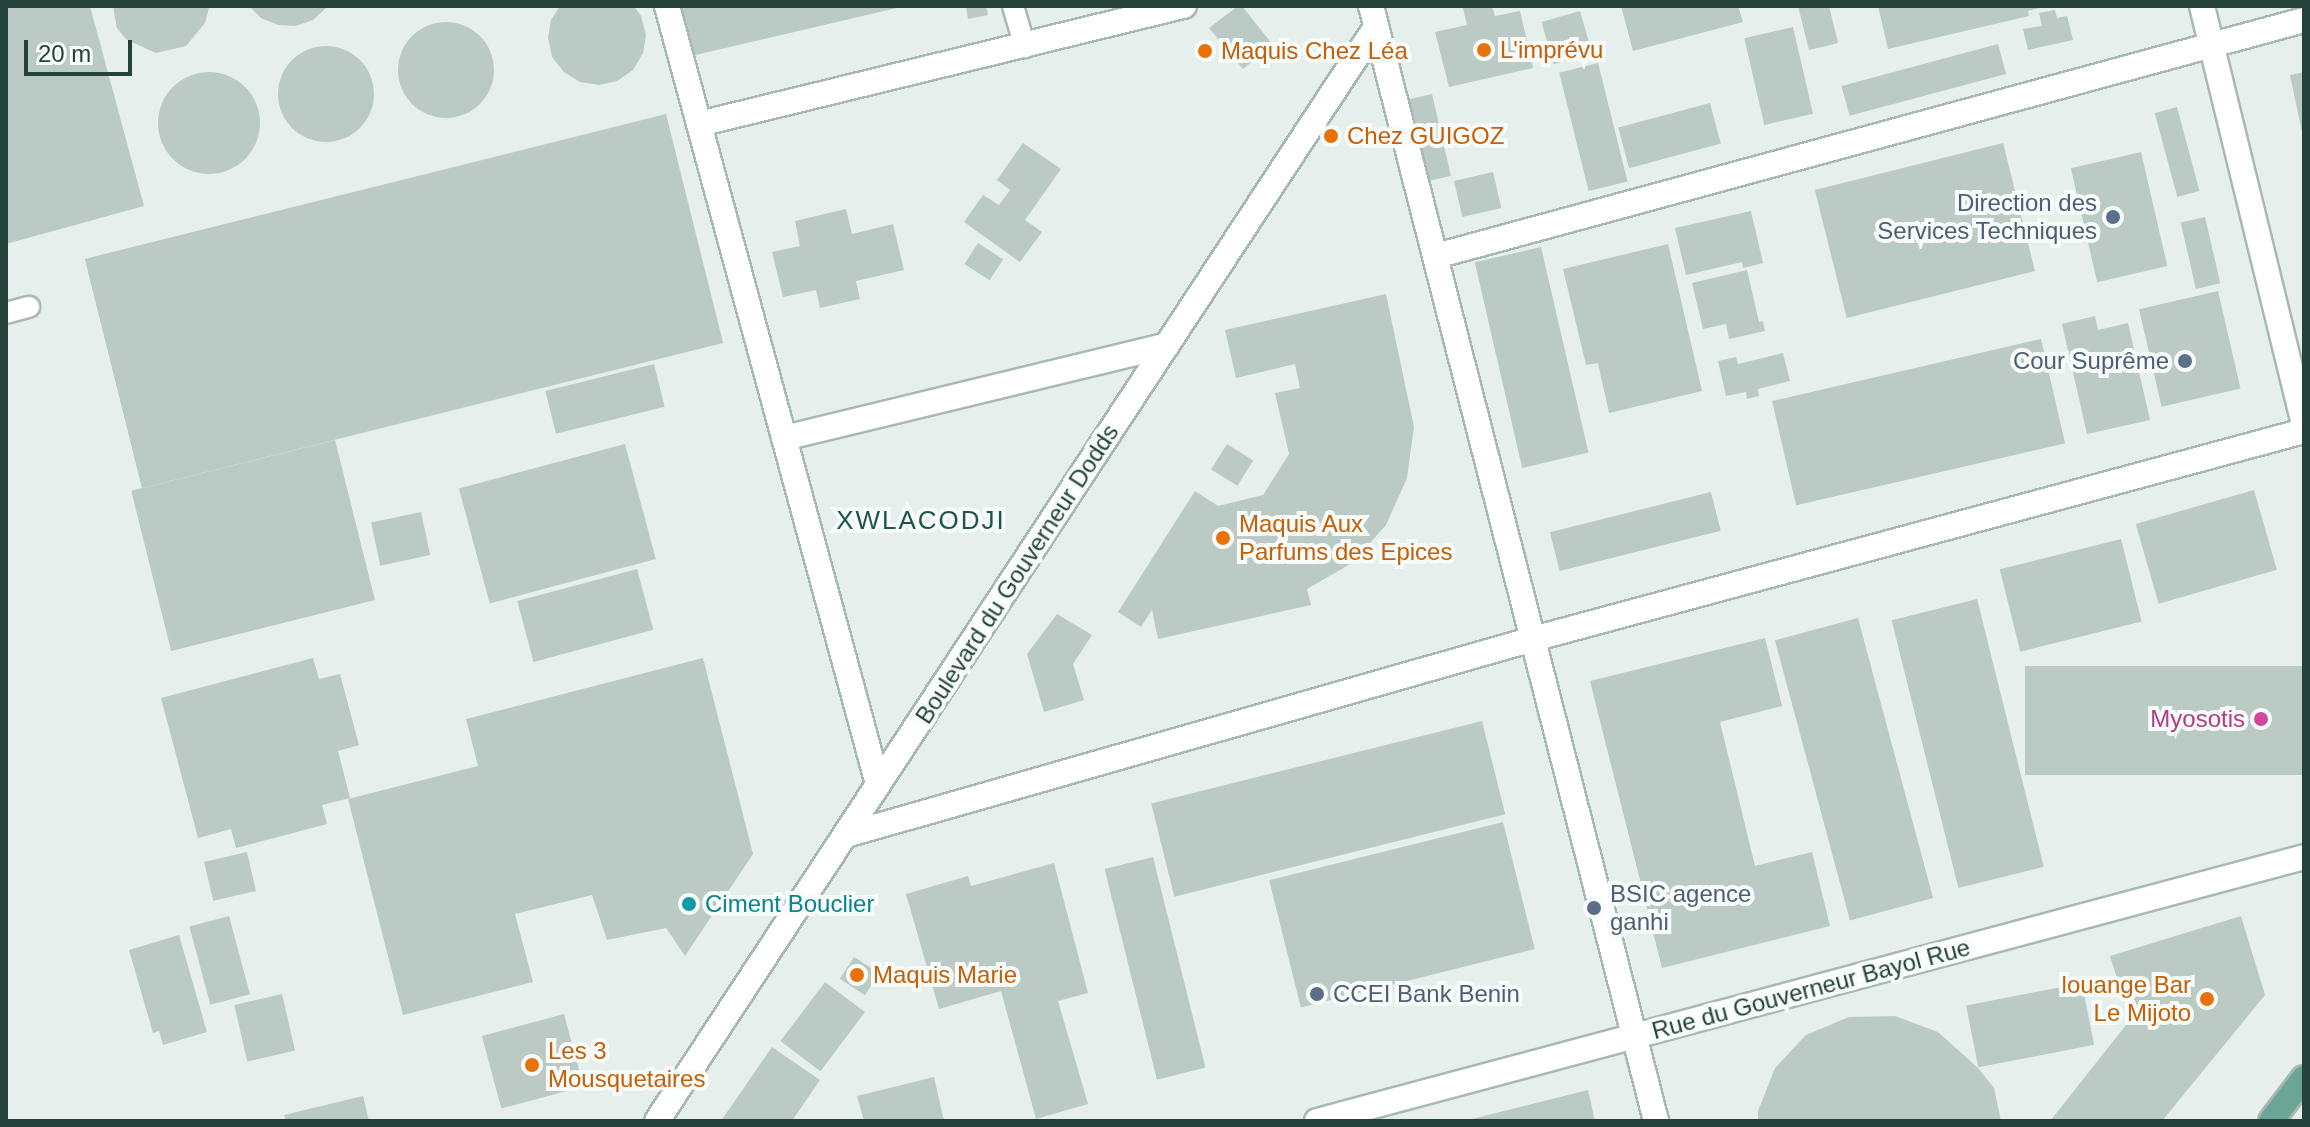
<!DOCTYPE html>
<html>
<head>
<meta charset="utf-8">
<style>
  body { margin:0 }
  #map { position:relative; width:2310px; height:1127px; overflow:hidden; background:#e6efeb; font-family:Arial,sans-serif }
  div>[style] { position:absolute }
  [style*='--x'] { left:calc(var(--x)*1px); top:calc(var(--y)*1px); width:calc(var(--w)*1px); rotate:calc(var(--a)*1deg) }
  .building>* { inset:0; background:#bbcac4; transform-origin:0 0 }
  .round { border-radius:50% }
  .roads { filter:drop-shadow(2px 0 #a8b8b2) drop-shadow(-2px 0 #a8b8b2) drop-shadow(0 2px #a8b8b2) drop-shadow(0 -2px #a8b8b2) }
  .service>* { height:20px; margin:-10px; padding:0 10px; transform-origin:10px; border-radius:10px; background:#fff }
  .minor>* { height:24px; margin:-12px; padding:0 12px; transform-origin:12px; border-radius:12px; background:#fff }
  .primary>* { height:24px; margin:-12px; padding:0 12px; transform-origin:12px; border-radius:12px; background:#6aa596 }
  .dots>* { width:22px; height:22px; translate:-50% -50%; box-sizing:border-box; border:4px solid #f7fbf9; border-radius:50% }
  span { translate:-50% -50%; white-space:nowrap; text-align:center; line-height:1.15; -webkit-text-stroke:8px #f7fbf9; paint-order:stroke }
  .food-label { font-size:24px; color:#c56008 }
  .left { translate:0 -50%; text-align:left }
  .right { translate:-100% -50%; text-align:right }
  .service-label { font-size:24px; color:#4e5e75 }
  .street-label { font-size:24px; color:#24423a }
  .hotel-label { font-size:24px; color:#b23c85 }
  .culture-label { font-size:24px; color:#0d838f }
  .neighbourhood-label { font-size:26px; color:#1f5548; letter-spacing:2px }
  .frame { position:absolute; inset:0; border:8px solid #24423a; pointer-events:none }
  .scale { position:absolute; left:24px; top:40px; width:108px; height:36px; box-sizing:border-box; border:4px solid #24423a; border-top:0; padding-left:10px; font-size:24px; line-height:28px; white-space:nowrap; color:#24423a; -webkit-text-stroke:6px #f7fbf9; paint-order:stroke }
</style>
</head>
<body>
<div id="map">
  <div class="building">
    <div style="clip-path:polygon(6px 6px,90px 6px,144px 206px,6px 244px)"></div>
    <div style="clip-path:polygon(113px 6px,208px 6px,209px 8px,205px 23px,186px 46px,156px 53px,127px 40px,117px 28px)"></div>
    <div style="clip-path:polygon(249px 6px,328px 6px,313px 20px,296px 26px,278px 25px,261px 18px)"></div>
    <div style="clip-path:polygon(560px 6px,634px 6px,641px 16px,646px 35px,643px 53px,633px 70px,617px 81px,599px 85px,580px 82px,564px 72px,552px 57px,548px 38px,551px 20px)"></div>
    <div style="clip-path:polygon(679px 6px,901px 6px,901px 7px,691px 56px)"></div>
    <div style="clip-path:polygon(966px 6px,986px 6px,988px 15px,968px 19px)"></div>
    <div style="clip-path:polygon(1238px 6px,1242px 6px,1273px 45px,1243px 69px,1209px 28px)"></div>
    <div style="clip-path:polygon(1470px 6px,1492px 6px,1495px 16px,1520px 11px,1533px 68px,1449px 87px,1435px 32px,1467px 25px,1463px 8px)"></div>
    <div style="clip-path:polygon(1621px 6px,1738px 6px,1743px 22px,1633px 51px)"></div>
    <div style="clip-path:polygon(1798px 6px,1829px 6px,1838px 43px,1809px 50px)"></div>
    <div style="clip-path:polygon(1878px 6px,2043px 6px,2043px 7px,2028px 11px,2029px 16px,1888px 49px)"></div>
    <div style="clip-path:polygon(2055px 10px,2057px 18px,2067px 16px,2073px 40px,2028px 50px,2023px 29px,2042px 26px,2039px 13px)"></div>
    <div style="left:1580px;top:11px;width:44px;height:40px;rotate:74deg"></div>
    <div class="round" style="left:398px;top:22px;width:96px;height:96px"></div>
    <div style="left:1793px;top:27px;width:89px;height:50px;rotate:77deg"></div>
    <div style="left:1998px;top:44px;width:31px;height:162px;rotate:75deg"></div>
    <div class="round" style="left:278px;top:46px;width:96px;height:96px"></div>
    <div style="left:1598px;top:63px;width:122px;height:40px;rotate:76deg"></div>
    <div class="round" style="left:158px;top:72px;width:102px;height:102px"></div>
    <div style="clip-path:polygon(2304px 72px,2304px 136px,2303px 137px,2290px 75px)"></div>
    <div style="left:1432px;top:94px;width:84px;height:27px;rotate:77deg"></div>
    <div style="left:1710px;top:103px;width:42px;height:95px;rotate:75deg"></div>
    <div style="left:2177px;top:107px;width:87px;height:23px;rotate:75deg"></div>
    <div style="left:666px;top:114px;width:236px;height:599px;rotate:76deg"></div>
    <div style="clip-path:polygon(1023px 143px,1061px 169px,1025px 220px,1042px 232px,1020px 262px,964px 222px,983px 195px,999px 205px,1010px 190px,997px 180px)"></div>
    <div style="left:2003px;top:143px;width:132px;height:194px;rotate:76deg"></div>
    <div style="left:2141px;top:152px;width:117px;height:72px;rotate:77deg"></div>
    <div style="left:1493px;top:172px;width:37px;height:40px;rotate:77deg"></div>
    <div style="clip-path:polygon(846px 209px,852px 234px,893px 224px,904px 270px,856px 281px,860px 299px,820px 308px,816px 290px,783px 297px,772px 252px,800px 246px,795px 221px)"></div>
    <div style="clip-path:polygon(1751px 211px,1763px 263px,1743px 268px,1742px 262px,1686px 275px,1675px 228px)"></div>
    <div style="left:2205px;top:217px;width:68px;height:25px;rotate:77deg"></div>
    <div style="left:978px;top:243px;width:30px;height:25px;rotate:33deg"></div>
    <div style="clip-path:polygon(1668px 244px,1702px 391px,1609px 413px,1598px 363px,1586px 365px,1563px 269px)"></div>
    <div style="left:1541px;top:247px;width:211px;height:68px;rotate:77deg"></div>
    <div style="clip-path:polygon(1747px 270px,1759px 322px,1763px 321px,1765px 331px,1729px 339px,1726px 324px,1703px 329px,1692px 283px)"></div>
    <div style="left:2218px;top:291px;width:100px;height:81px;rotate:77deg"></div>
    <div style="clip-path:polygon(1386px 294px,1414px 427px,1407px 478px,1386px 525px,1352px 563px,1307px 589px,1311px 605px,1158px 639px,1152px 610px,1141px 627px,1118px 612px,1195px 491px,1218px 506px,1263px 495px,1289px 454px,1275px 393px,1300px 388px,1295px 364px,1236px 378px,1225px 330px)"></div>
    <div style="clip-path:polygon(2095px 316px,2098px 330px,2128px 323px,2150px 420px,2087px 434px,2062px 324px)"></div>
    <div style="left:2041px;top:339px;width:107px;height:276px;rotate:77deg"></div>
    <div style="clip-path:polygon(1783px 353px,1790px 381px,1758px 389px,1759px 396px,1747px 399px,1746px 392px,1726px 396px,1718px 361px,1736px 357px,1738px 364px)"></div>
    <div style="left:654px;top:364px;width:44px;height:112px;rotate:76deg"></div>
    <div style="left:335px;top:440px;width:165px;height:210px;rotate:76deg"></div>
    <div style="left:625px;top:444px;width:119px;height:172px;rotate:75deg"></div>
    <div style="left:1227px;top:444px;width:31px;height:30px;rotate:32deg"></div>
    <div style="left:2254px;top:490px;width:83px;height:123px;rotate:74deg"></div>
    <div style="left:1711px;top:492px;width:40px;height:166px;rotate:76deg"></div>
    <div style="left:421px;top:512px;width:44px;height:51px;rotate:78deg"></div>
    <div style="left:2121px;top:539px;width:85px;height:125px;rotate:76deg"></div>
    <div style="left:637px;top:569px;width:63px;height:124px;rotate:75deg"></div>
    <div style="left:1977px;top:599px;width:276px;height:88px;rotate:76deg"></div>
    <div style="clip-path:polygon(1057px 614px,1092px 635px,1073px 664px,1084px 700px,1044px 712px,1027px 654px)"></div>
    <div style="left:1858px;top:618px;width:290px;height:86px;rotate:75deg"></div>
    <div style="clip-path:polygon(1765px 638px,1782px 706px,1720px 722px,1755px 866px,1812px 852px,1830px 926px,1662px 968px,1590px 681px)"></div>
    <div style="clip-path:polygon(313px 658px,319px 679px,340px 674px,359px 745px,338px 751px,350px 798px,322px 805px,327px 824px,236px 848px,231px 829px,198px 838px,161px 698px)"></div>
    <div style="clip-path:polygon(703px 658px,753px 854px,685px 956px,666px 928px,607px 940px,592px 895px,515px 914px,533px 982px,403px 1015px,348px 799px,478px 766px,466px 719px)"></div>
    <div style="left:2304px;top:666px;width:109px;height:279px;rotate:90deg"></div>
    <div style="left:1482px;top:721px;width:96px;height:341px;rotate:76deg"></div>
    <div style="left:1503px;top:822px;width:131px;height:241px;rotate:76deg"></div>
    <div style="left:247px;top:852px;width:40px;height:44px;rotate:77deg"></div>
    <div style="left:1153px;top:857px;width:217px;height:50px;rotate:76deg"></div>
    <div style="clip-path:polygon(1054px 863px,1088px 993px,1058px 1001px,1088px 1104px,1036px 1119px,1001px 991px,939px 1009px,906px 894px,968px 876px,971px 886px)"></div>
    <div style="left:229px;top:916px;width:81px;height:41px;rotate:75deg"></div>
    <div style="clip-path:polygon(2241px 916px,2265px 995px,2162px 1121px,2050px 1121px,2130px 1020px,2110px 956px)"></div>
    <div style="clip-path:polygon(179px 935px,207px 1032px,163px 1045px,159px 1031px,153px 1033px,129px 950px)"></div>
    <div style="left:854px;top:957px;width:30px;height:26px;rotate:33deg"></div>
    <div style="left:825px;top:982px;width:50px;height:74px;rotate:37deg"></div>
    <div style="left:2082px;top:983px;width:63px;height:118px;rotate:79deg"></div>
    <div style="left:282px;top:994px;width:58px;height:49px;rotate:77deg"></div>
    <div style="left:564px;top:1014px;width:75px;height:85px;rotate:75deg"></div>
    <div style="clip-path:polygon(1895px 1016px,1938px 1032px,1978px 1068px,1994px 1088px,2001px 1121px,1758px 1121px,1758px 1111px,1775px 1068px,1806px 1035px,1849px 1017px)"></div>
    <div style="clip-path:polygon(772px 1047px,820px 1080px,792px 1121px,721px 1121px)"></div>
    <div style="clip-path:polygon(934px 1077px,944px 1121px,864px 1121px,857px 1096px)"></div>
    <div style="clip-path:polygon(1588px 1090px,1595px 1121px,1468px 1121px,1468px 1120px)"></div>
    <div style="clip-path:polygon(363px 1096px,369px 1121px,286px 1121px,284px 1115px)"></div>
  </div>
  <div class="roads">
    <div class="service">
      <div style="--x:1013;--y:6;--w:43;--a:73.7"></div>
      <div style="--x:6;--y:313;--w:24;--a:-15"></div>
    </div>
    <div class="minor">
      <div style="--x:667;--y:6;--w:806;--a:74.83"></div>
      <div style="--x:1371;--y:6;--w:1151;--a:75.66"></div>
      <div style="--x:2202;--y:6;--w:430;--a:76.3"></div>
      <div style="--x:699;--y:124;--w:499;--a:-13.7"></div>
      <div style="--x:1436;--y:256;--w:900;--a:-15.21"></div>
      <div style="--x:784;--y:438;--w:394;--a:-13.6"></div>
      <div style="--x:846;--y:835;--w:714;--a:-15.92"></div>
      <div style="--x:1533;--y:639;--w:799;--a:-15.1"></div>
      <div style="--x:657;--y:1121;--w:1309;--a:-56.69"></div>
      <div style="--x:1317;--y:1121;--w:1022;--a:-14.97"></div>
    </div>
    <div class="primary">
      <div style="--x:2271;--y:1121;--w:54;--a:-52.5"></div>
    </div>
  </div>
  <div class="dots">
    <div style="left:1484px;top:50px;background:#e8710a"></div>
    <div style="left:1205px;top:51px;background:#e8710a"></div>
    <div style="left:1331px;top:136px;background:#e8710a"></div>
    <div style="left:2113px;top:217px;background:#5c6f8a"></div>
    <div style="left:2185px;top:361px;background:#5c6f8a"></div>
    <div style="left:1223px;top:538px;background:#e8710a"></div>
    <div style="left:2261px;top:719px;background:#d1479c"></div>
    <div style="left:689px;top:904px;background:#0f9aa8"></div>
    <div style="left:1594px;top:908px;background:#5c6f8a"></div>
    <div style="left:857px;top:975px;background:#e8710a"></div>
    <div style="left:1317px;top:994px;background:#5c6f8a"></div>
    <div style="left:2207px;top:999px;background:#e8710a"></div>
    <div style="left:532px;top:1065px;background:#e8710a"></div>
  </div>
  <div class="food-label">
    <span class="left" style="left:1500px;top:50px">L'imprévu</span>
    <span class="left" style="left:1221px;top:51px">Maquis Chez Léa</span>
    <span class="left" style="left:1347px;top:136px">Chez GUIGOZ</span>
    <span class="left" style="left:1239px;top:538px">Maquis Aux<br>Parfums des Epices</span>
    <span class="left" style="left:873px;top:975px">Maquis Marie</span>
    <span class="right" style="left:2191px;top:999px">louange Bar<br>Le Mijoto</span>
    <span class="left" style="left:548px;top:1065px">Les 3<br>Mousquetaires</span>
  </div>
  <div class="service-label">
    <span class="right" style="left:2097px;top:217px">Direction des<br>Services Techniques</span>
    <span class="right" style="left:2169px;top:361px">Cour Suprême</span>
    <span class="left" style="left:1610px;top:908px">BSIC agence<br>ganhi</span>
    <span class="left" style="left:1333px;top:994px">CCEI Bank Benin</span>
  </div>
  <div class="street-label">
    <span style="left:1017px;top:574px;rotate:-57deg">Boulevard du Gouverneur Dodds</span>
    <span style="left:1811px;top:989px;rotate:-15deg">Rue du Gouverneur Bayol Rue</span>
  </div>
  <div class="hotel-label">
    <span class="right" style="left:2245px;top:719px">Myosotis</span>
  </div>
  <div class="culture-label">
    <span class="left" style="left:705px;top:904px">Ciment Bouclier</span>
  </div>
  <div class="neighbourhood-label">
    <span style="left:921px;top:521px">XWLACODJI</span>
  </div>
  <div class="frame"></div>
  <div class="scale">20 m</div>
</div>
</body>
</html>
